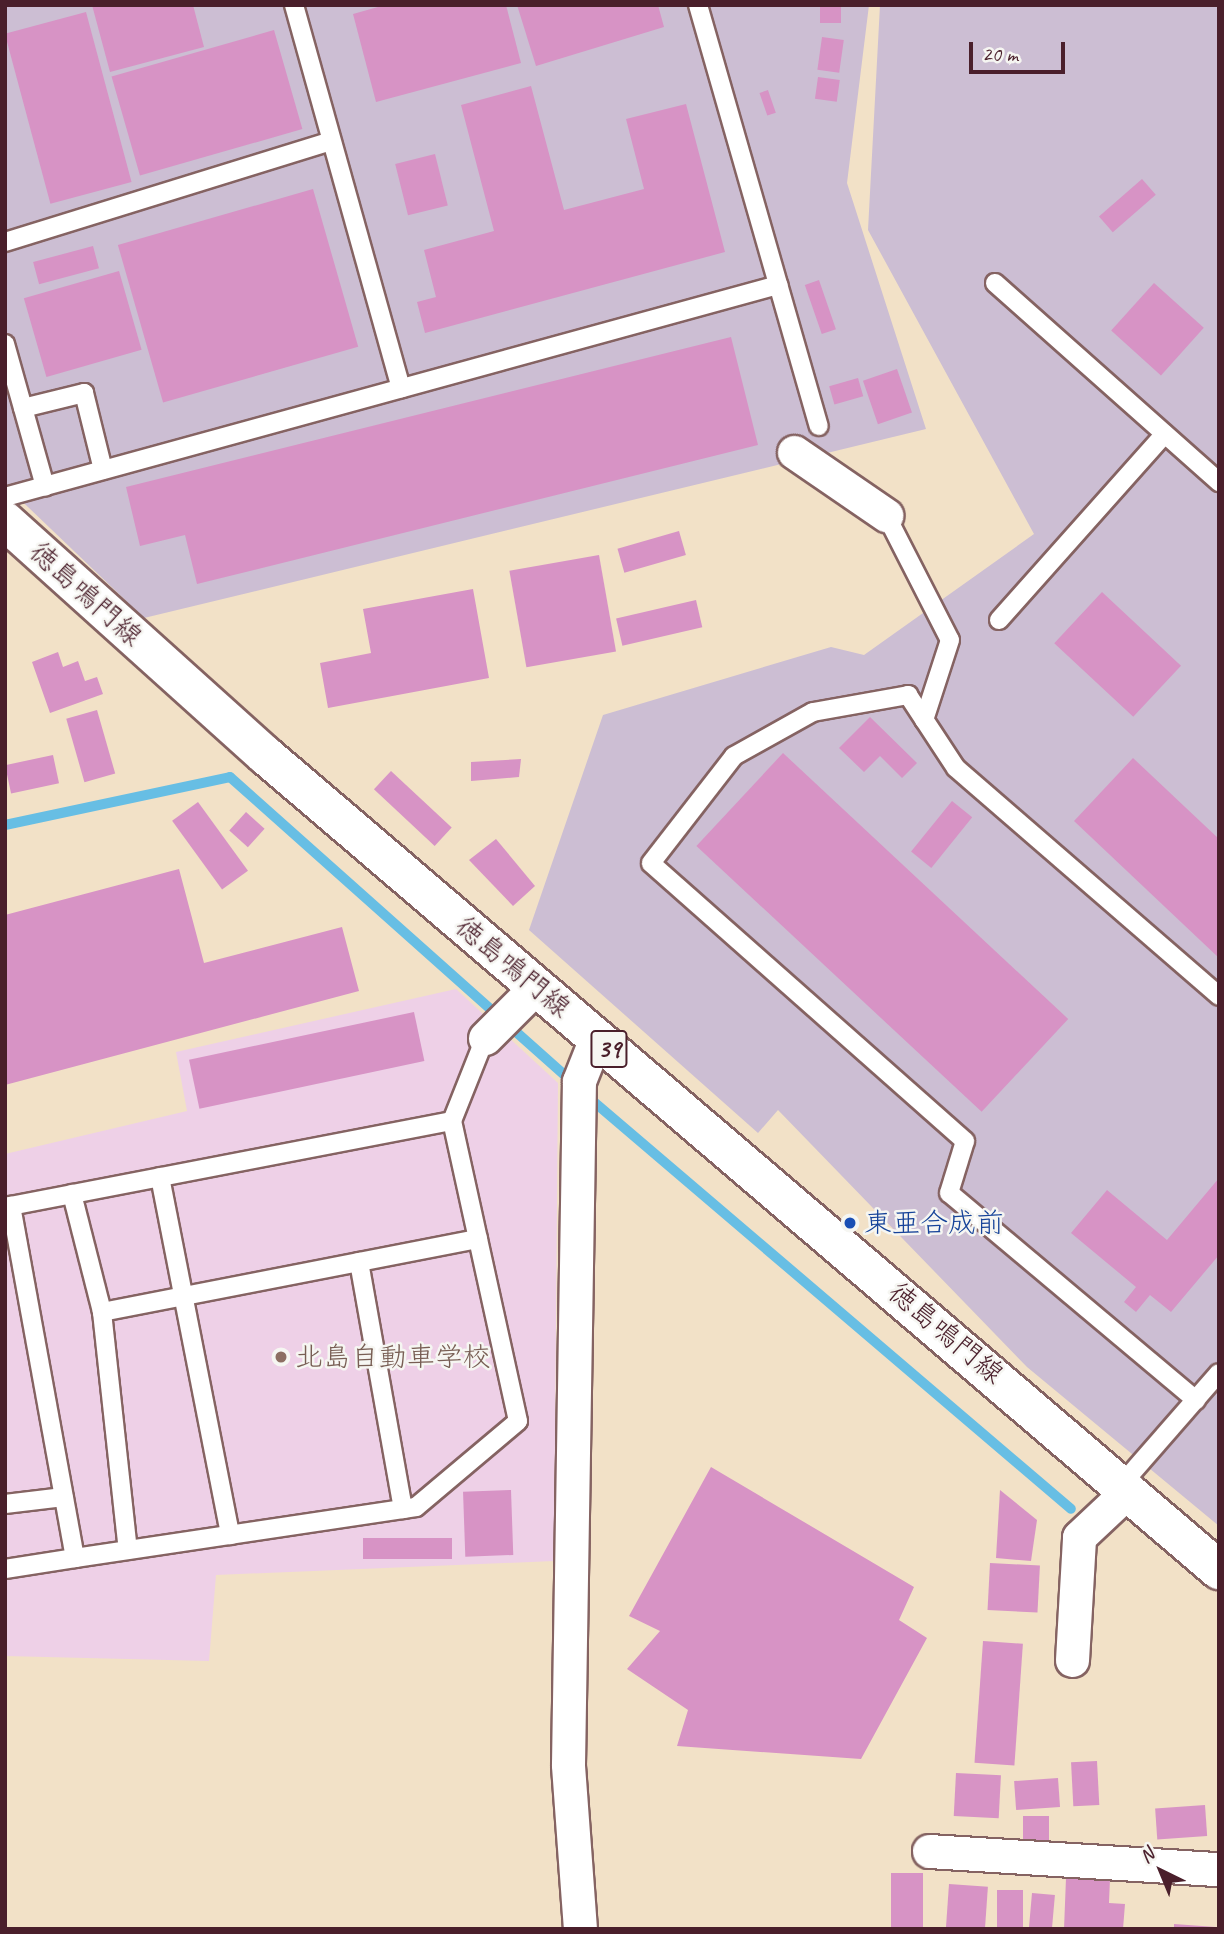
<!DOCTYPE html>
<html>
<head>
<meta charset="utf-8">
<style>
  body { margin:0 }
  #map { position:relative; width:1224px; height:1934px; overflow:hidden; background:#f2e1c7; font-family:Caveat,"Klee One",sans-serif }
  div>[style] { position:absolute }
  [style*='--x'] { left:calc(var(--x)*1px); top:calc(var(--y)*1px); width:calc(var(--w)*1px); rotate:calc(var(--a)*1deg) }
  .built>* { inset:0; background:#eed0e7 }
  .industrial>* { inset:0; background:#ccbed3 }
  .stream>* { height:10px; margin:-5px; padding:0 5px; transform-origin:5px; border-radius:5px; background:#67bee4 }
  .building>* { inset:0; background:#d793c5; transform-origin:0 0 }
  .roads { filter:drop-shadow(2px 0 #856362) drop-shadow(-2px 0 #856362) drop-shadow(0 2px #856362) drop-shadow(0 -2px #856362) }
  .service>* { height:18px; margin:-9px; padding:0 9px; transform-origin:9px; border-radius:9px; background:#fff }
  .minor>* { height:33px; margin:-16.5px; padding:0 16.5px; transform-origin:16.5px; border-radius:16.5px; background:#fff }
  .primary>* { height:38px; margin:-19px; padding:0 19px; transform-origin:19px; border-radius:19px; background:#fff }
  .dots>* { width:19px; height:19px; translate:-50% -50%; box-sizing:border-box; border:4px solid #f6f6f2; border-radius:50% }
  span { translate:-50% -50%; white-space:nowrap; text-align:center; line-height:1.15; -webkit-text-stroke:5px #f6f6f2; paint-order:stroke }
  .shield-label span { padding:2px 5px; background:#f6f6f2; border:2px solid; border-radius:5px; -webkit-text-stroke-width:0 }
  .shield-label { font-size:26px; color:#4a1f2b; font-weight:700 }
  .street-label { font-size:28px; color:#4a1f2b }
  .transit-label { font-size:28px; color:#164399 }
  .left { translate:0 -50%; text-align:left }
  .education-label { font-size:28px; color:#785e54 }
  .frame { position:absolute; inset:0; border:7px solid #4a1f2b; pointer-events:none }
  .north { position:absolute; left:1126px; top:1836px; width:70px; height:70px; -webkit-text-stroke:5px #f6f6f2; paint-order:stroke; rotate:317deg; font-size:19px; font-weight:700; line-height:28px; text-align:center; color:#4a1f2b }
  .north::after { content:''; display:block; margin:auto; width:24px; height:32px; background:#4a1f2b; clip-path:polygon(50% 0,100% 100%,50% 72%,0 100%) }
  .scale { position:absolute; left:969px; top:42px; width:96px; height:32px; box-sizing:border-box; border:4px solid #4a1f2b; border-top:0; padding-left:9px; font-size:21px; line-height:24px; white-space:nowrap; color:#4a1f2b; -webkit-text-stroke:5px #f6f6f2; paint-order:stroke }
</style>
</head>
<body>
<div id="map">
  <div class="built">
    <div style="clip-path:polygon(456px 989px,558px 1083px,554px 1561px,216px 1575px,209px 1661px,5px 1656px,5px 1154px,187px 1111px,176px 1052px)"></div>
  </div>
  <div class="industrial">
    <div style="clip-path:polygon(5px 5px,869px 5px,847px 183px,926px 429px,144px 618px,5px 485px)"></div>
    <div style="clip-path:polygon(880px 5px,1219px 5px,1219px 1526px,1027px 1367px,778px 1110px,758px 1133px,529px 930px,603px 715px,831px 647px,864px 655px,1034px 534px,868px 230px)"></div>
  </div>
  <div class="stream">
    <div style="--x:5;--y:825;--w:230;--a:-12"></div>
    <div style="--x:230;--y:777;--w:460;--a:41.7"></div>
    <div style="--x:587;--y:1096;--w:636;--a:40.47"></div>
  </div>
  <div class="building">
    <div style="clip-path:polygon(92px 5px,193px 5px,204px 47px,110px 72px)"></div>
    <div style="clip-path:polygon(385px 5px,506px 5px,521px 63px,376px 102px,353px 14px)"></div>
    <div style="clip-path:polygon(517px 5px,658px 5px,664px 27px,536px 66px)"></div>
    <div style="left:820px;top:5px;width:21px;height:18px"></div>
    <div style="left:86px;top:12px;width:176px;height:84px;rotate:75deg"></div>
    <div style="left:274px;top:30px;width:103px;height:169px;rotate:74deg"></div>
    <div style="left:822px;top:37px;width:22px;height:33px;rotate:8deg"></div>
    <div style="left:818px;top:77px;width:22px;height:22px;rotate:8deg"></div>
    <div style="clip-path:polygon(531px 86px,564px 210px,644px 189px,626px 119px,686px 104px,725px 252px,425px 333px,417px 302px,436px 297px,424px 250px,494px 231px,461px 105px)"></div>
    <div style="left:768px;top:90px;width:24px;height:9px;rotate:71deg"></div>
    <div style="left:435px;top:154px;width:53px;height:41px;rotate:76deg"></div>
    <div style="left:1142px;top:179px;width:21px;height:57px;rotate:49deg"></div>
    <div style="left:313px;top:189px;width:164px;height:203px;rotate:74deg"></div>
    <div style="left:93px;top:246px;width:23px;height:62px;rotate:75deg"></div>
    <div style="left:119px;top:271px;width:82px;height:99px;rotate:74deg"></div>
    <div style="left:819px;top:280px;width:52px;height:15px;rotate:71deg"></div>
    <div style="left:1154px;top:283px;width:67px;height:64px;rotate:42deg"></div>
    <div style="clip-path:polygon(731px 337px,758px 445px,197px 584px,185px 535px,140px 546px,126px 487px)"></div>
    <div style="left:897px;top:369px;width:46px;height:36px;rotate:71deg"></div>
    <div style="left:858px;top:378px;width:19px;height:30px;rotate:74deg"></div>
    <div style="left:679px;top:531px;width:25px;height:64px;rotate:74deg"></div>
    <div style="left:599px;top:555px;width:98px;height:91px;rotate:80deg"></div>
    <div style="clip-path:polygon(473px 589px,489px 678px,328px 708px,320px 663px,371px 653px,363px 609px)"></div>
    <div style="left:1102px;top:592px;width:108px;height:70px;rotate:43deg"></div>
    <div style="left:696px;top:600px;width:28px;height:82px;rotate:77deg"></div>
    <div style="clip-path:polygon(58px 652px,63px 667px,78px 661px,85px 681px,97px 677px,103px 694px,50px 713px,32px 662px)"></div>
    <div style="left:97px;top:710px;width:66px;height:32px;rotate:74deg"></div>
    <div style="clip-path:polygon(870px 717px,917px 763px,902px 778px,880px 756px,864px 772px,839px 748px)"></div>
    <div style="left:783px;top:753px;width:390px;height:127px;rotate:43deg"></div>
    <div style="left:53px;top:755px;width:29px;height:49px;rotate:78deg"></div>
    <div style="clip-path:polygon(1133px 758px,1219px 839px,1219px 958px,1074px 821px)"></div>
    <div style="clip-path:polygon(521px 759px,519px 777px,471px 781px,471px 762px)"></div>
    <div style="left:391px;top:771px;width:83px;height:25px;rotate:43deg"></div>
    <div style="left:952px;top:801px;width:26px;height:65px;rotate:39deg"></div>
    <div style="left:198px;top:802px;width:85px;height:32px;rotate:54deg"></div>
    <div style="left:246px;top:812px;width:25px;height:25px;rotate:42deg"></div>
    <div style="clip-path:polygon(496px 839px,535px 886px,513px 906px,469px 860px)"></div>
    <div style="clip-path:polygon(179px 869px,204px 963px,342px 927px,359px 991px,5px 1085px,5px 915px)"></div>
    <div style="left:414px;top:1012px;width:50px;height:230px;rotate:78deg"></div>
    <div style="clip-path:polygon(1219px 1178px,1219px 1255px,1171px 1312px,1150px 1295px,1136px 1312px,1124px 1302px,1136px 1287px,1071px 1233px,1107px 1190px,1167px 1240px)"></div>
    <div style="clip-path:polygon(711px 1467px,914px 1587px,899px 1620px,927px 1638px,861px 1759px,677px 1746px,688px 1710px,627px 1669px,660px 1631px,629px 1616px)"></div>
    <div style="left:511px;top:1490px;width:65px;height:48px;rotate:88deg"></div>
    <div style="clip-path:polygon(1000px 1490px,1037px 1520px,1031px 1561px,996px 1558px)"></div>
    <div style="left:452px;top:1538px;width:21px;height:89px;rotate:90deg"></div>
    <div style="left:990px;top:1563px;width:50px;height:47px;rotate:3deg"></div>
    <div style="left:983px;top:1641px;width:40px;height:122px;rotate:4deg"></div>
    <div style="left:1097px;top:1761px;width:44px;height:26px;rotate:87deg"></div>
    <div style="left:956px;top:1773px;width:45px;height:43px;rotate:3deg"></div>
    <div style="left:1058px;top:1778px;width:29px;height:44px;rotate:86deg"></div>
    <div style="left:1205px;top:1805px;width:31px;height:50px;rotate:86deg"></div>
    <div style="left:1023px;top:1816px;width:26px;height:29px"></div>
    <div style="left:891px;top:1873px;width:32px;height:56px"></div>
    <div style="clip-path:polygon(1066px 1878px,1110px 1879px,1109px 1903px,1125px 1904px,1123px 1929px,1064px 1929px)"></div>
    <div style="left:949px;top:1884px;width:39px;height:45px;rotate:4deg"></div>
    <div style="left:997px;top:1890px;width:26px;height:39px"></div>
    <div style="left:1032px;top:1893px;width:23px;height:36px;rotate:5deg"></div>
    <div style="clip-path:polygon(1174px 1924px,1216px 1927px,1216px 1929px,1174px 1929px)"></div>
  </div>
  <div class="roads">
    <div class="service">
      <div style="--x:294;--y:5;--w:398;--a:74.4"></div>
      <div style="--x:698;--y:5;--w:438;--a:74"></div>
      <div style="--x:5;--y:242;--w:341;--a:-17.2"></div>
      <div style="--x:995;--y:283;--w:300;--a:41.6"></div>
      <div style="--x:5;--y:344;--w:148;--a:74.3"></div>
      <div style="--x:23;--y:408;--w:63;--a:-13.8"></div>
      <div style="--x:84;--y:393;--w:79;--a:76.1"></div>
      <div style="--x:5;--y:497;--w:802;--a:-15.34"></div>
      <div style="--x:886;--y:515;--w:140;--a:62.9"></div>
      <div style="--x:950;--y:640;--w:84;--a:108"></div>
      <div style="--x:999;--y:620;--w:249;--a:-48.3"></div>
      <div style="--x:160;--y:1177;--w:365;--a:78.9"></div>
      <div style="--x:72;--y:1194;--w:122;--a:75.7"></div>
      <div style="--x:102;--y:1312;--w:383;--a:-11"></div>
      <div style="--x:5;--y:1207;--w:455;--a:-10.9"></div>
      <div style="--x:452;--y:1121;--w:89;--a:-68.3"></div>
      <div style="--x:359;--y:1262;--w:251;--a:79.9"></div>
      <div style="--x:102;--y:1312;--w:239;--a:83.8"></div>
      <div style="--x:1196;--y:1400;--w:322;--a:-140"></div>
      <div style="--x:949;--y:1193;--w:54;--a:-72.9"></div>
      <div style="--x:965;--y:1141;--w:419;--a:-138.5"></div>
      <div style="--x:651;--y:863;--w:135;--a:-52.2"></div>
      <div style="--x:734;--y:756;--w:90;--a:-29.1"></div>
      <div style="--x:813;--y:712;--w:97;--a:-10.1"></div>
      <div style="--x:908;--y:695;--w:87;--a:56.7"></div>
      <div style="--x:956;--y:768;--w:348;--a:40.9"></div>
      <div style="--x:1122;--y:1484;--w:147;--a:-48.9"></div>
      <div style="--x:5;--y:1504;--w:59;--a:-6.8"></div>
      <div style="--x:75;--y:1558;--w:345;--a:-8.5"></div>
      <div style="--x:416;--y:1507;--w:133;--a:-40.1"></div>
      <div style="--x:518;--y:1421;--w:307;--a:-102.4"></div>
      <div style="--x:5;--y:1569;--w:71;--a:-8.9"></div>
      <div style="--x:75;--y:1558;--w:358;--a:-100.3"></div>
    </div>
    <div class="minor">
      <div style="--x:794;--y:452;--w:112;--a:34.4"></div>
      <div style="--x:485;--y:1038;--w:72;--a:-45"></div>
      <div style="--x:1072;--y:1660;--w:123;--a:-86.7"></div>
      <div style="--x:1079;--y:1537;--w:69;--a:-43.2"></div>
      <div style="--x:929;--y:1851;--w:291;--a:3.6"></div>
      <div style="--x:580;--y:1929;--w:165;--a:-94.2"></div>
      <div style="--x:568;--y:1764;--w:683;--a:-89.08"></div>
      <div style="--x:579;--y:1081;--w:46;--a:-68.4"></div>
    </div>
    <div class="primary">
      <div style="--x:5;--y:521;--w:350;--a:42"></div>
      <div style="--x:265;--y:755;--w:1255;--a:40.51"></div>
    </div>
  </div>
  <div class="dots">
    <div style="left:850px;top:1223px;background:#1a4fb4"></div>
    <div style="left:281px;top:1357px;background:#8d6e63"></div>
  </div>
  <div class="shield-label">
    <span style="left:609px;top:1049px">39</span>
  </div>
  <div class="street-label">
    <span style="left:86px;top:594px;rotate:42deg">徳島鳴門線</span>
    <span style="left:513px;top:967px;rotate:40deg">徳島鳴門線</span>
    <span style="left:946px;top:1333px;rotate:40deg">徳島鳴門線</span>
  </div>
  <div class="transit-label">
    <span class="left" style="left:864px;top:1223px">東亜合成前</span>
  </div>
  <div class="education-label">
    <span class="left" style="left:295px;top:1357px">北島自動車学校</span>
  </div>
  <div class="frame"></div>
  <div class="north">N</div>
  <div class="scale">20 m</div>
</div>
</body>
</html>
